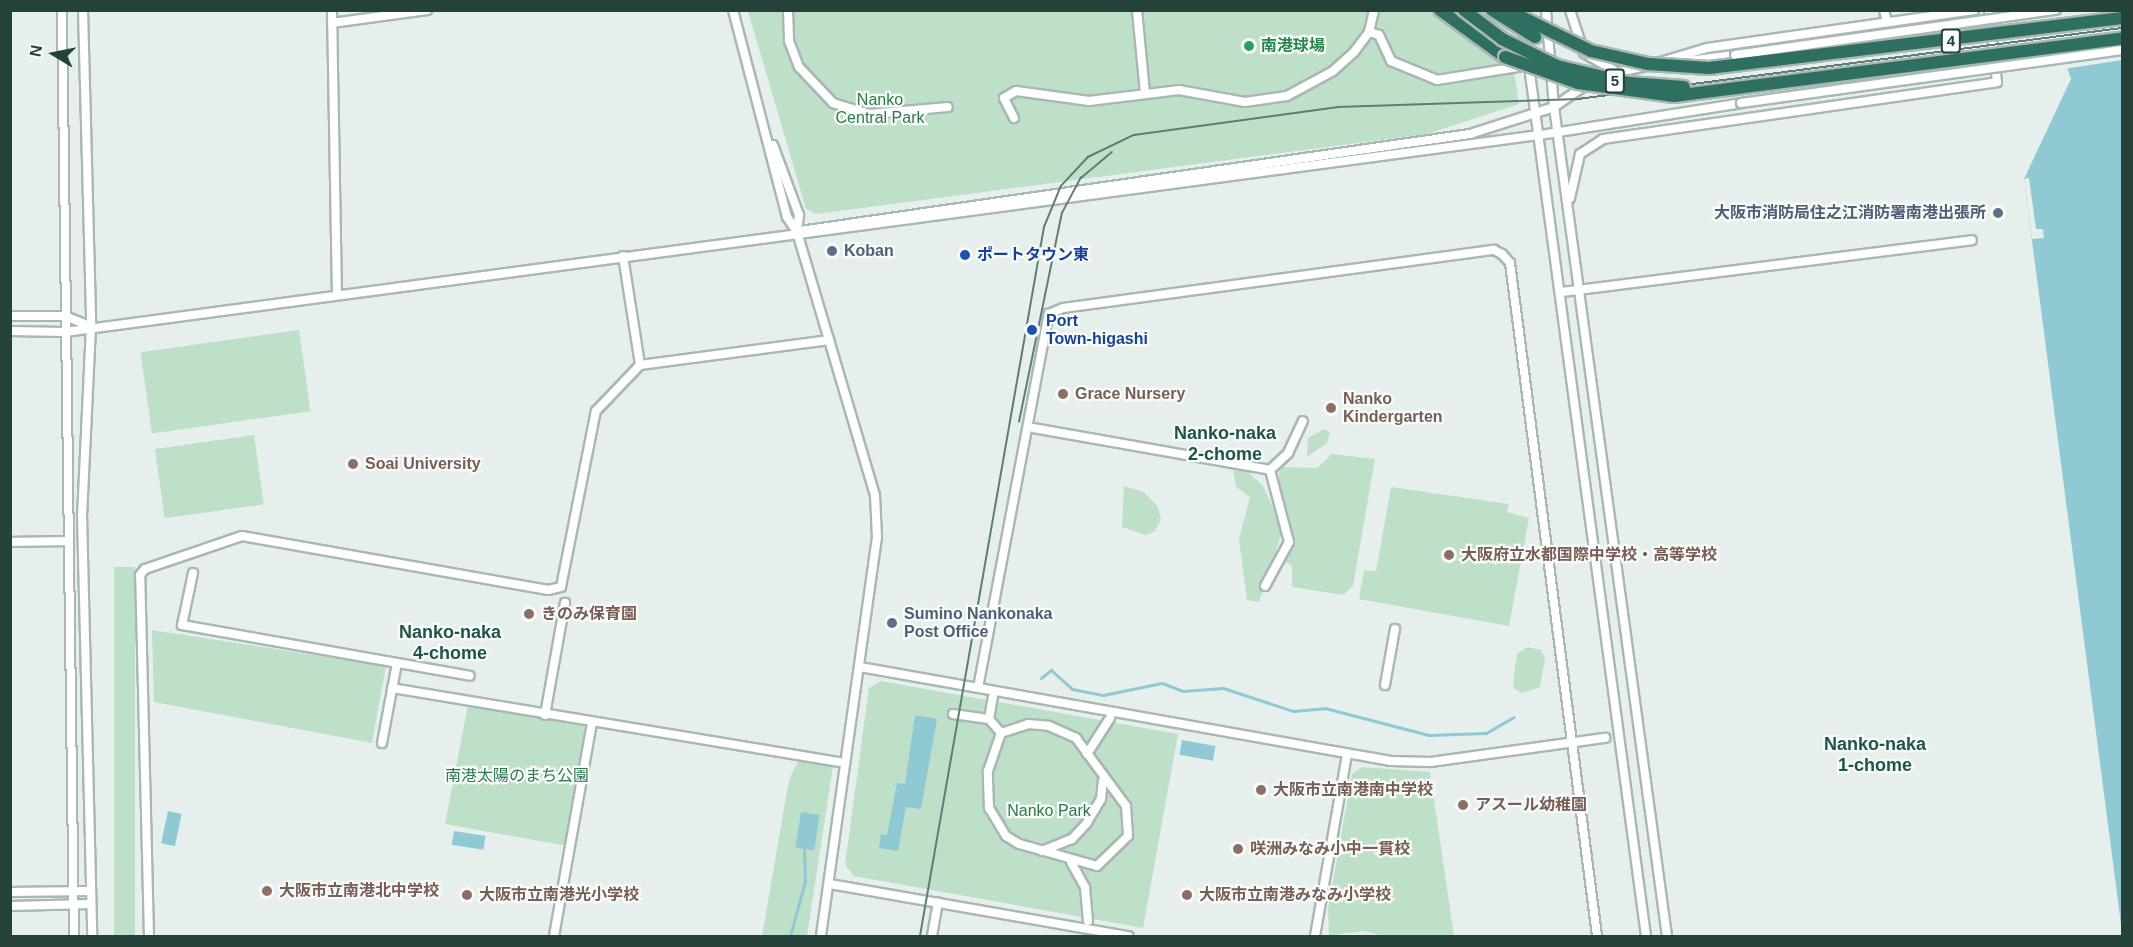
<!DOCTYPE html>
<html>
<head>
<meta charset="utf-8">
<style>
  body { margin:0 }
  #map { position:relative; width:2133px; height:947px; overflow:hidden; background:#e6efeb; font-family:Arial,"Noto Sans JP",sans-serif }
  div>[style] { position:absolute }
  [style*='--x'] { left:calc(var(--x)*1px); top:calc(var(--y)*1px); width:calc(var(--w)*1px); rotate:calc(var(--a)*1deg) }
  .green>* { inset:0; background:#bfe0c8; transform-origin:0 0 }
  .water>* { inset:0; background:#8ec9d4; transform-origin:0 0 }
  .pier>* { inset:0; background:#e6efeb }
  .stream>* { height:3px; margin:-1.5px; padding:0 1.5px; transform-origin:1.5px; border-radius:1.5px; background:#8ec9d4 }
  .roads { filter:drop-shadow(2px 0 #a8b8b2) drop-shadow(-2px 0 #a8b8b2) drop-shadow(0 2px #a8b8b2) drop-shadow(0 -2px #a8b8b2) }
  .minor>* { height:8px; margin:-4px; padding:0 4px; transform-origin:4px; border-radius:4px; background:#fff }
  .highway>* { height:12px; margin:-6px; padding:0 6px; transform-origin:6px; border-radius:6px; background:#2f6f62 }
  .tram>* { height:1.5px; margin:-0.75px; padding:0 0.75px; transform-origin:0.75px; border-radius:0.75px; background:#5f7d75 }
  .bridges { filter:drop-shadow(2px 0 #a8b8b2) drop-shadow(-2px 0 #a8b8b2) drop-shadow(0 2px #a8b8b2) drop-shadow(0 -2px #a8b8b2) }
  .minor-bridge>* { height:8px; margin:-4px; padding:0 4px; transform-origin:4px; border-radius:4px; background:#fff }
  .highway-bridge>* { height:12px; margin:-6px; padding:0 6px; transform-origin:6px; border-radius:6px; background:#2f6f62 }
  .dots>* { width:16px; height:16px; translate:-50% -50%; box-sizing:border-box; border:3px solid #f7fbf9; border-radius:50% }
  span { translate:-50% -50%; white-space:nowrap; text-align:center; line-height:1.15; -webkit-text-stroke:4.5px #f7fbf9; paint-order:stroke }
  .shield-label span { padding:2px 4px; background:#f7fbf9; border:2px solid; border-radius:4px; -webkit-text-stroke-width:0 }
  .shield-label { font-size:15px; color:#24423a; font-weight:700 }
  .leisure-label { font-size:16px; color:#27864d; font-weight:700 }
  .left { translate:0 -50%; text-align:left }
  .park-label { font-size:16px; color:#2d7a4b }
  .service-label { font-size:16px; color:#4e5e75; font-weight:700 }
  .right { translate:-100% -50%; text-align:right }
  .transit-label { font-size:16px; color:#164399; font-weight:700 }
  .education-label { font-size:16px; color:#785e54; font-weight:700 }
  .neighbourhood-label { font-size:18px; color:#1f5548; font-weight:700 }
  .frame { position:absolute; inset:0; border:12px solid #24423a; pointer-events:none }
  .north { position:absolute; left:24px; top:24px; width:60px; height:60px; -webkit-text-stroke:4px #f7fbf9; paint-order:stroke; rotate:280deg; font-size:16px; font-weight:700; line-height:24px; text-align:center; color:#24423a }
  .north::after { content:''; display:block; margin:auto; width:21px; height:27px; background:#24423a; clip-path:polygon(50% 0,100% 100%,50% 72%,0 100%) }
</style>
</head>
<body>
<div id="map">
  <div class="green">
    <div style="clip-path:polygon(748px 11px,1505px 11px,1519px 104px,1427px 134px,816px 214px,806px 209px)"></div>
    <div style="left:299px;top:330px;width:82px;height:160px;rotate:82deg"></div>
    <div style="clip-path:polygon(1324px 429px,1330px 432px,1327px 443px,1307px 457px,1308px 438px)"></div>
    <div style="left:254px;top:435px;width:70px;height:100px;rotate:82deg"></div>
    <div style="clip-path:polygon(1332px 454px,1375px 459px,1353px 586px,1343px 595px,1292px 587px,1292px 566px,1283px 560px,1289px 558px,1291px 527px,1276px 485px,1281px 467px,1317px 468px)"></div>
    <div style="clip-path:polygon(1233px 470px,1248px 472px,1263px 486px,1283px 529px,1259px 602px,1247px 600px,1239px 539px,1250px 497px,1236px 487px)"></div>
    <div style="clip-path:polygon(1124px 486px,1144px 492px,1158px 507px,1161px 520px,1154px 532px,1146px 535px,1122px 527px)"></div>
    <div style="clip-path:polygon(1391px 487px,1509px 504px,1507px 512px,1529px 518px,1509px 626px,1359px 599px,1364px 570px,1376px 571px)"></div>
    <div style="left:114px;top:567px;width:21px;height:369px"></div>
    <div style="clip-path:polygon(152px 630px,386px 666px,372px 743px,154px 702px)"></div>
    <div style="clip-path:polygon(1527px 647px,1541px 650px,1545px 658px,1540px 687px,1522px 693px,1513px 688px,1515px 668px,1517px 654px)"></div>
    <div style="clip-path:polygon(881px 681px,1178px 734px,1143px 928px,854px 876px,845px 865px,869px 688px)"></div>
    <div style="clip-path:polygon(468px 705px,583px 725px,588px 735px,568px 846px,445px 824px)"></div>
    <div style="clip-path:polygon(798px 761px,833px 766px,807px 936px,762px 936px,789px 780px)"></div>
    <div style="clip-path:polygon(1362px 767px,1430px 772px,1454px 936px,1384px 936px,1363px 931px,1329px 936px,1328px 909px,1352px 774px)"></div>
  </div>
  <div class="water">
    <div style="clip-path:polygon(2048px 11px,2122px 11px,2122px 932px,2024px 179px,2071px 79px)"></div>
    <div style="clip-path:polygon(915px 715px,937px 719px,921px 809px,906px 807px,898px 851px,879px 848px,881px 834px,887px 835px,897px 783px,905px 784px)"></div>
    <div style="left:1182px;top:740px;width:34px;height:15px;rotate:10deg"></div>
    <div style="left:168px;top:811px;width:14px;height:33px;rotate:12deg"></div>
    <div style="left:801px;top:812px;width:19px;height:36px;rotate:9deg"></div>
    <div style="left:454px;top:831px;width:32px;height:14px;rotate:9deg"></div>
  </div>
  <div class="pier">
    <div style="clip-path:polygon(2045px 10px,2122px 11px,2122px 60px,2064px 69px)"></div>
    <div style="clip-path:polygon(2029px 178px,2036px 229px,2043px 229px,2044px 238px,2032px 239px,2024px 179px)"></div>
  </div>
  <div class="stream">
    <div style="--x:1041;--y:678;--w:13;--a:-39"></div>
    <div style="--x:1051;--y:670;--w:28;--a:42"></div>
    <div style="--x:1072;--y:689;--w:32;--a:11"></div>
    <div style="--x:1103;--y:695;--w:60;--a:-11.5"></div>
    <div style="--x:1162;--y:683;--w:22;--a:21"></div>
    <div style="--x:1183;--y:691;--w:40;--a:-4.3"></div>
    <div style="--x:1223;--y:688;--w:74;--a:18.2"></div>
    <div style="--x:1293;--y:711;--w:32;--a:-5"></div>
    <div style="--x:1325;--y:708;--w:107;--a:14.6"></div>
    <div style="--x:1429;--y:735;--w:57;--a:-2"></div>
    <div style="--x:1486;--y:733;--w:32;--a:-30"></div>
    <div style="--x:790;--y:936;--w:57;--a:-74.7"></div>
    <div style="--x:805;--y:881;--w:32;--a:-92"></div>
  </div>
  <div class="roads">
    <div class="minor">
      <div style="--x:62;--y:10;--w:926;--a:89.26"></div>
      <div style="--x:83;--y:10;--w:316;--a:88.5"></div>
      <div style="--x:91;--y:326;--w:189;--a:92.7"></div>
      <div style="--x:82;--y:515;--w:421;--a:88.6"></div>
      <div style="--x:332;--y:10;--w:284;--a:89"></div>
      <div style="--x:733;--y:10;--w:214;--a:75.4"></div>
      <div style="--x:787;--y:217;--w:18;--a:56"></div>
      <div style="--x:797;--y:232;--w:274;--a:73.5"></div>
      <div style="--x:875;--y:495;--w:42;--a:87.3"></div>
      <div style="--x:877;--y:537;--w:403;--a:98"></div>
      <div style="--x:788;--y:10;--w:31;--a:88"></div>
      <div style="--x:789;--y:41;--w:28;--a:69"></div>
      <div style="--x:799;--y:67;--w:50;--a:46.6"></div>
      <div style="--x:833;--y:103;--w:39;--a:17"></div>
      <div style="--x:870;--y:114;--w:78;--a:-5.1"></div>
      <div style="--x:1137;--y:10;--w:83;--a:84.5"></div>
      <div style="--x:1546;--y:10;--w:97;--a:85.3"></div>
      <div style="--x:1554;--y:107;--w:837;--a:82.24"></div>
      <div style="--x:1570;--y:10;--w:45;--a:72"></div>
      <div style="--x:1584;--y:53;--w:34;--a:30"></div>
      <div style="--x:1884;--y:10;--w:12;--a:76"></div>
      <div style="--x:332;--y:23;--w:96;--a:-7.8"></div>
      <div style="--x:1524;--y:29;--w:915;--a:82.34"></div>
      <div style="--x:1369;--y:32;--w:10;--a:17"></div>
      <div style="--x:1379;--y:35;--w:29;--a:65"></div>
      <div style="--x:1391;--y:61;--w:50;--a:22.4"></div>
      <div style="--x:1437;--y:80;--w:82;--a:-9.1"></div>
      <div style="--x:1660;--y:62;--w:49;--a:-16.6"></div>
      <div style="--x:1707;--y:48;--w:270;--a:-8.1"></div>
      <div style="--x:1680;--y:62;--w:55;--a:-7.3"></div>
      <div style="--x:1601;--y:76;--w:46;--a:-12.5"></div>
      <div style="--x:1014;--y:118;--w:22;--a:-117"></div>
      <div style="--x:1004;--y:98;--w:14;--a:-30"></div>
      <div style="--x:1016;--y:91;--w:74;--a:7.8"></div>
      <div style="--x:1089;--y:101;--w:91;--a:-7"></div>
      <div style="--x:1179;--y:90;--w:67;--a:10.3"></div>
      <div style="--x:1245;--y:102;--w:42;--a:-8.1"></div>
      <div style="--x:1287;--y:96;--w:52;--a:-28.5"></div>
      <div style="--x:1333;--y:71;--w:28;--a:-42"></div>
      <div style="--x:1354;--y:52;--w:25;--a:-53"></div>
      <div style="--x:1369;--y:32;--w:23;--a:-77"></div>
      <div style="--x:773;--y:145;--w:75;--a:69.6"></div>
      <div style="--x:799;--y:215;--w:17;--a:97"></div>
      <div style="--x:1570;--y:198;--w:45;--a:-77.2"></div>
      <div style="--x:1580;--y:154;--w:27;--a:-33"></div>
      <div style="--x:1603;--y:139;--w:398;--a:-8.2"></div>
      <div style="--x:1997;--y:82;--w:72;--a:-96.3"></div>
      <div style="--x:800;--y:231;--w:677;--a:-8.24"></div>
      <div style="--x:1470;--y:134;--w:88;--a:-17.8"></div>
      <div style="--x:1554;--y:107;--w:40;--a:-34.9"></div>
      <div style="--x:623;--y:256;--w:110;--a:81.1"></div>
      <div style="--x:1562;--y:292;--w:413;--a:-7.2"></div>
      <div style="--x:10;--y:316;--w:55;--a:0"></div>
      <div style="--x:65;--y:316;--w:27;--a:22"></div>
      <div style="--x:10;--y:331;--w:55;--a:1"></div>
      <div style="--x:65;--y:332;--w:1488;--a:-7.61"></div>
      <div style="--x:1540;--y:135;--w:204;--a:-9"></div>
      <div style="--x:1033;--y:428;--w:241;--a:10"></div>
      <div style="--x:1270;--y:470;--w:25;--a:-43"></div>
      <div style="--x:1288;--y:453;--w:35;--a:-65"></div>
      <div style="--x:10;--y:542;--w:57;--a:-1"></div>
      <div style="--x:193;--y:573;--w:53;--a:101.9"></div>
      <div style="--x:182;--y:625;--w:292;--a:10"></div>
      <div style="--x:1265;--y:586;--w:50;--a:-61.4"></div>
      <div style="--x:1289;--y:542;--w:74;--a:-104.8"></div>
      <div style="--x:860;--y:667;--w:539;--a:10.04"></div>
      <div style="--x:1391;--y:761;--w:40;--a:1.4"></div>
      <div style="--x:1431;--y:762;--w:176;--a:-7.9"></div>
      <div style="--x:1385;--y:685;--w:57;--a:-79.9"></div>
      <div style="--x:392;--y:688;--w:453;--a:9.4"></div>
      <div style="--x:978;--y:688;--w:381;--a:-79.3"></div>
      <div style="--x:1049;--y:314;--w:15;--a:-23"></div>
      <div style="--x:1063;--y:308;--w:435;--a:-7.7"></div>
      <div style="--x:1494;--y:250;--w:9;--a:27"></div>
      <div style="--x:1502;--y:254;--w:12;--a:48"></div>
      <div style="--x:1510;--y:263;--w:679;--a:82.63"></div>
      <div style="--x:953;--y:714;--w:36;--a:8"></div>
      <div style="--x:989;--y:719;--w:18;--a:49"></div>
      <div style="--x:545;--y:715;--w:114;--a:-79.9"></div>
      <div style="--x:989;--y:719;--w:22;--a:-80"></div>
      <div style="--x:1049;--y:726;--w:30;--a:24"></div>
      <div style="--x:1076;--y:738;--w:84;--a:53.7"></div>
      <div style="--x:1126;--y:806;--w:30;--a:86"></div>
      <div style="--x:1128;--y:836;--w:43;--a:135.9"></div>
      <div style="--x:1097;--y:866;--w:81;--a:-164.2"></div>
      <div style="--x:1019;--y:844;--w:15;--a:-148"></div>
      <div style="--x:1006;--y:836;--w:33;--a:-121"></div>
      <div style="--x:989;--y:808;--w:37;--a:-92"></div>
      <div style="--x:988;--y:771;--w:40;--a:-71.1"></div>
      <div style="--x:1001;--y:733;--w:28;--a:-18"></div>
      <div style="--x:1028;--y:724;--w:21;--a:5"></div>
      <div style="--x:382;--y:743;--w:81;--a:-79.4"></div>
      <div style="--x:1087;--y:754;--w:43;--a:-57.4"></div>
      <div style="--x:1042;--y:851;--w:32;--a:-22"></div>
      <div style="--x:1072;--y:839;--w:21;--a:-47"></div>
      <div style="--x:1086;--y:824;--w:29;--a:-59"></div>
      <div style="--x:1101;--y:799;--w:18;--a:-84"></div>
      <div style="--x:1071;--y:862;--w:29;--a:61"></div>
      <div style="--x:1085;--y:887;--w:34;--a:85"></div>
      <div style="--x:830;--y:884;--w:303;--a:9.9"></div>
      <div style="--x:10;--y:892;--w:80;--a:-0.7"></div>
      <div style="--x:10;--y:906;--w:81;--a:-1.4"></div>
      <div style="--x:149;--y:936;--w:361;--a:-91.4"></div>
      <div style="--x:140;--y:575;--w:8;--a:-50"></div>
      <div style="--x:145;--y:569;--w:102;--a:-18.8"></div>
      <div style="--x:242;--y:536;--w:311;--a:10"></div>
      <div style="--x:548;--y:590;--w:13;--a:-13"></div>
      <div style="--x:561;--y:587;--w:179;--a:-78.8"></div>
      <div style="--x:596;--y:411;--w:64;--a:-46.3"></div>
      <div style="--x:640;--y:365;--w:191;--a:-7.5"></div>
      <div style="--x:554;--y:936;--w:216;--a:-79.9"></div>
      <div style="--x:932;--y:936;--w:34;--a:-80"></div>
      <div style="--x:1315;--y:936;--w:185;--a:-80"></div>
    </div>
    <div class="highway">
      <div style="--x:1440;--y:10;--w:80;--a:35.9"></div>
    </div>
  </div>
  <div class="tram">
    <div style="--x:1019;--y:422;--w:213;--a:-78.4"></div>
    <div style="--x:1062;--y:213;--w:40;--a:-62"></div>
    <div style="--x:1081;--y:178;--w:40;--a:-40"></div>
    <div style="--x:920;--y:936;--w:720;--a:-80.08"></div>
    <div style="--x:1044;--y:227;--w:44;--a:-67.5"></div>
    <div style="--x:1061;--y:186;--w:40;--a:-47"></div>
    <div style="--x:1088;--y:157;--w:51;--a:-25.6"></div>
    <div style="--x:1134;--y:135;--w:206;--a:-7.8"></div>
    <div style="--x:1338;--y:107;--w:240;--a:-1.9"></div>
    <div style="--x:1578;--y:99;--w:549;--a:-7.44"></div>
  </div>
  <div class="bridges">
    <div class="minor-bridge">
      <div style="--x:1735;--y:55;--w:324;--a:-8"></div>
      <div style="--x:1741;--y:103;--w:385;--a:-7.9"></div>
    </div>
    <div class="highway-bridge">
      <div style="--x:1464;--y:10;--w:48;--a:37.3"></div>
      <div style="--x:1502;--y:39;--w:61;--a:26.1"></div>
      <div style="--x:1557;--y:66;--w:74;--a:13.3"></div>
      <div style="--x:1629;--y:83;--w:55;--a:4.2"></div>
      <div style="--x:1492;--y:10;--w:51;--a:32.1"></div>
      <div style="--x:1507;--y:10;--w:93;--a:26"></div>
      <div style="--x:1591;--y:51;--w:58;--a:12.8"></div>
      <div style="--x:1648;--y:64;--w:61;--a:3.8"></div>
      <div style="--x:1709;--y:68;--w:416;--a:-6.9"></div>
      <div style="--x:1505;--y:57;--w:77;--a:19.6"></div>
      <div style="--x:1578;--y:83;--w:97;--a:7.7"></div>
      <div style="--x:1674;--y:96;--w:452;--a:-7.3"></div>
    </div>
  </div>
  <div class="dots">
    <div style="left:1249px;top:46px;background:#2e9e5b"></div>
    <div style="left:1998px;top:213px;background:#5c6f8a"></div>
    <div style="left:832px;top:251px;background:#5c6f8a"></div>
    <div style="left:965px;top:255px;background:#1a4fb4"></div>
    <div style="left:1032px;top:330px;background:#1a4fb4"></div>
    <div style="left:1063px;top:394px;background:#8d6e63"></div>
    <div style="left:1331px;top:408px;background:#8d6e63"></div>
    <div style="left:353px;top:464px;background:#8d6e63"></div>
    <div style="left:1449px;top:555px;background:#8d6e63"></div>
    <div style="left:529px;top:614px;background:#8d6e63"></div>
    <div style="left:892px;top:623px;background:#5c6f8a"></div>
    <div style="left:1261px;top:790px;background:#8d6e63"></div>
    <div style="left:1463px;top:805px;background:#8d6e63"></div>
    <div style="left:1238px;top:849px;background:#8d6e63"></div>
    <div style="left:267px;top:891px;background:#8d6e63"></div>
    <div style="left:467px;top:895px;background:#8d6e63"></div>
    <div style="left:1187px;top:895px;background:#8d6e63"></div>
  </div>
  <div class="shield-label">
    <span style="left:1951px;top:41px">4</span>
    <span style="left:1615px;top:81px">5</span>
  </div>
  <div class="leisure-label">
    <span class="left" style="left:1261px;top:46px">南港球場</span>
  </div>
  <div class="park-label">
    <span style="left:880px;top:109px">Nanko<br>Central Park</span>
    <span style="left:517px;top:776px">南港太陽のまち公園</span>
    <span style="left:1049px;top:811px">Nanko Park</span>
  </div>
  <div class="service-label">
    <span class="right" style="left:1986px;top:213px">大阪市消防局住之江消防署南港出張所</span>
    <span class="left" style="left:844px;top:251px">Koban</span>
    <span class="left" style="left:904px;top:623px">Sumino Nankonaka<br>Post Office</span>
  </div>
  <div class="transit-label">
    <span class="left" style="left:977px;top:255px">ポートタウン東</span>
    <span class="left" style="left:1046px;top:330px">Port<br>Town-higashi</span>
  </div>
  <div class="education-label">
    <span class="left" style="left:1075px;top:394px">Grace Nursery</span>
    <span class="left" style="left:1343px;top:408px">Nanko<br>Kindergarten</span>
    <span class="left" style="left:365px;top:464px">Soai University</span>
    <span class="left" style="left:1461px;top:555px">大阪府立水都国際中学校・高等学校</span>
    <span class="left" style="left:541px;top:614px">きのみ保育園</span>
    <span class="left" style="left:1273px;top:790px">大阪市立南港南中学校</span>
    <span class="left" style="left:1475px;top:805px">アスール幼稚園</span>
    <span class="left" style="left:1250px;top:849px">咲洲みなみ小中一貫校</span>
    <span class="left" style="left:279px;top:891px">大阪市立南港北中学校</span>
    <span class="left" style="left:479px;top:895px">大阪市立南港光小学校</span>
    <span class="left" style="left:1199px;top:895px">大阪市立南港みなみ小学校</span>
  </div>
  <div class="neighbourhood-label">
    <span style="left:1225px;top:444px">Nanko-naka<br>2-chome</span>
    <span style="left:450px;top:643px">Nanko-naka<br>4-chome</span>
    <span style="left:1875px;top:755px">Nanko-naka<br>1-chome</span>
  </div>
  <div class="frame"></div>
  <div class="north">N</div>
</div>
</body>
</html>
